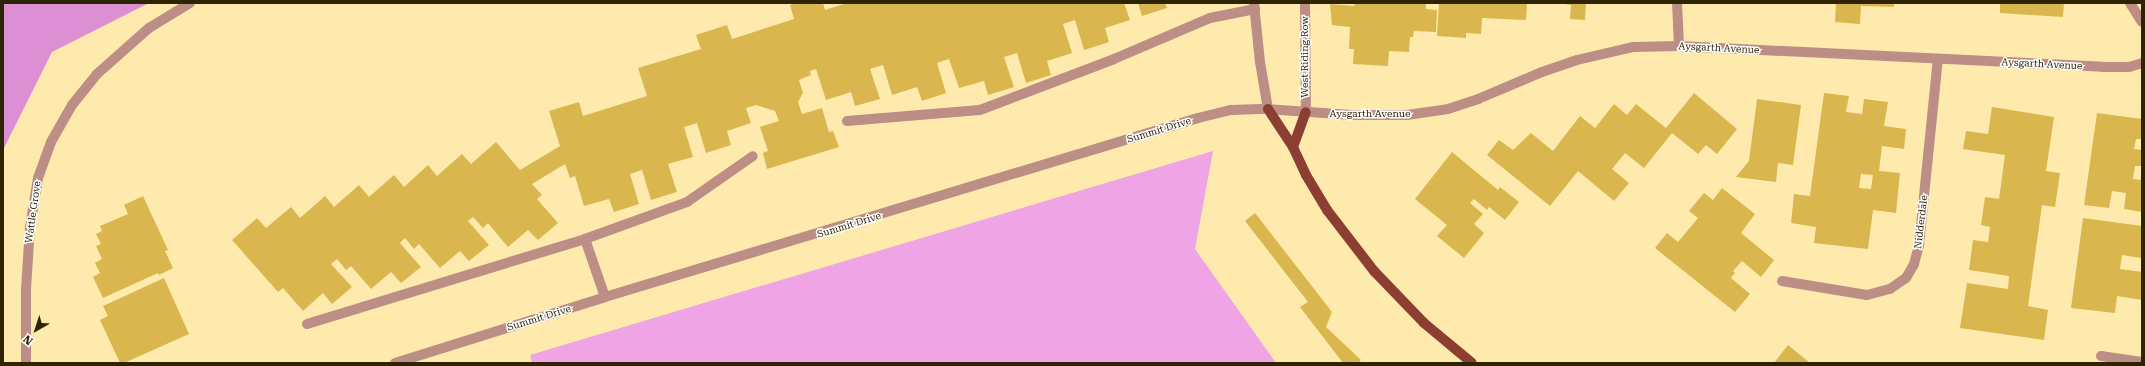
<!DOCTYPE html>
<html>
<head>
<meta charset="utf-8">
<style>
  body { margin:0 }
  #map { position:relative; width:2145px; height:366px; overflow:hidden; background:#ffeaae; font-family:"Roboto Serif",serif }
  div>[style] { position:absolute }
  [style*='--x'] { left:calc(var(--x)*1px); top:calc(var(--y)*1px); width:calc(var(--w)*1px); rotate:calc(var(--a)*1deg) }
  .green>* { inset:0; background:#eea4e5 }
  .forest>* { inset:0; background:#dd8fd4 }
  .building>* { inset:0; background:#d9b74e }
  .minor>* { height:10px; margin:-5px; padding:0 5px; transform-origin:5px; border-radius:5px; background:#bc8e85 }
  .major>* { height:10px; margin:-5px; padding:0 5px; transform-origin:5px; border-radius:5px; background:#8b3e31 }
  span { translate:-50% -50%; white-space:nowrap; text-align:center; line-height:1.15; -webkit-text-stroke:3px #fff; paint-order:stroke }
  .street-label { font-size:10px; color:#2e2404 }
  .frame { position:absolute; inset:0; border:4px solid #2e2404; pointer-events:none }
  .north { position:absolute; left:16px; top:310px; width:40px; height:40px; -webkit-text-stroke:3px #fff; paint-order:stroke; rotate:219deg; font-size:11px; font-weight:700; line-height:16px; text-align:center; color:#2e2404 }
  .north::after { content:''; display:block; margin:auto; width:14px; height:18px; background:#2e2404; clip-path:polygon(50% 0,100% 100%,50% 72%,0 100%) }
</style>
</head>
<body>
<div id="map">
  <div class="green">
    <div style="clip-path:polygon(1213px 151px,1195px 249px,1276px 363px,532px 363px,530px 355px)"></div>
  </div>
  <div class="forest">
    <div style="clip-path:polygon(3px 3px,149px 3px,52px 52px,3px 150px)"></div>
  </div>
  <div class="building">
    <div style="clip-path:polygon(797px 3px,823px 3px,825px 10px,847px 3px,1124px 3px,1130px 20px,1105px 28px,1109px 42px,1084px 50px,1075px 20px,1063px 24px,1072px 53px,1047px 61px,1051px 75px,1026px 83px,1017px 53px,1004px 57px,1014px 87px,988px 95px,984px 81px,959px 88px,949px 59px,937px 63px,946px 93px,922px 101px,917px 87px,892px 95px,883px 65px,870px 69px,880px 99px,855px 106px,851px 92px,826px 100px,816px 69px,810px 71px,811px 75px,799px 80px,803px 93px,798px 102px,802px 114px,822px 108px,829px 132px,833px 131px,839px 147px,767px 169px,763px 153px,768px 151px,760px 127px,779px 121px,775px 111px,756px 105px,746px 108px,751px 123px,727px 131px,731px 145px,706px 153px,697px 123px,691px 125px,684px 127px,693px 157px,668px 164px,677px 192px,651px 200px,642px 170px,630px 174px,639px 204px,614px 212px,609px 199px,584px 206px,575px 176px,570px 178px,565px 164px,532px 184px,542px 195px,537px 199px,558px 223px,538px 240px,528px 230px,508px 247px,488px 223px,483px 228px,473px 217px,468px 221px,489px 245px,469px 261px,460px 251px,440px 268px,419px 244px,414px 249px,405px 238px,400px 243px,421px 267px,401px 283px,391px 272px,371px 289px,351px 266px,346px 270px,337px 259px,331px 264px,352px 287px,332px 304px,323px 293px,303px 311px,283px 288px,278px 292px,232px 240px,257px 218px,266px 228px,291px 207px,300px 218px,325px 196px,334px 207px,359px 185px,369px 197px,394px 175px,404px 187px,428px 165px,437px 176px,462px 154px,471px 164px,496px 142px,520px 170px,560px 146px,549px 111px,579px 102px,583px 116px,647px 96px,638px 68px,701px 49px,696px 35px,727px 25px,732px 39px,794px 19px,790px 5px)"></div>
    <div style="clip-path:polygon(1138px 3px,1165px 3px,1167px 8px,1142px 16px)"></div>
    <div style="clip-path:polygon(1353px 3px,1426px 3px,1426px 9px,1437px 10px,1436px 32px,1414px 31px,1413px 37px,1410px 37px,1409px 52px,1389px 51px,1388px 66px,1353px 64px,1354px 49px,1349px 49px,1350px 27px,1332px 25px,1330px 4px,1355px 6px)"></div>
    <div style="clip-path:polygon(1439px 3px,1527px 3px,1526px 20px,1482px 18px,1481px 34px,1466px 33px,1466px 38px,1437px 36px)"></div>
    <div style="clip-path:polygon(1558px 3px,1586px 3px,1585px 20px,1570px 19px,1571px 5px)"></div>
    <div style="clip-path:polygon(1836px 3px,1894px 3px,1894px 7px,1861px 6px,1860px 24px,1835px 22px)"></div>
    <div style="clip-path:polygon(2000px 3px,2064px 3px,2063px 17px,2000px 13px)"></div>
    <div style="clip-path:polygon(1694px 93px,1737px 129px,1717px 154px,1706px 145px,1698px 154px,1672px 133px,1644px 168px,1625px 153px,1612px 169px,1629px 183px,1614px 201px,1578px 171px,1550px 206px,1487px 155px,1499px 140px,1513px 150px,1531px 133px,1553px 151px,1580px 116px,1595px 128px,1614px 104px,1627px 115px,1636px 104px,1666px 128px)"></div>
    <div style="clip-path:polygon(evenodd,1824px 93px,1849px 96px,1846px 112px,1862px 114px,1864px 99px,1888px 102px,1884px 126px,1906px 129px,1904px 149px,1882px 146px,1879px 171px,1900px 173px,1896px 213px,1873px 210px,1868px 249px,1814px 243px,1816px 227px,1791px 223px,1794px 194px,1810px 196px,1824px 93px,1861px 174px,1873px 175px,1871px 189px,1859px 188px,1861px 174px)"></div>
    <div style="clip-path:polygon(1757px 99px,1801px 105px,1793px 165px,1778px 163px,1776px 182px,1736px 177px,1749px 161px)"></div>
    <div style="clip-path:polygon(1992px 107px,2054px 117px,2046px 171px,2060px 173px,2055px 207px,2042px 205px,2028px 306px,2048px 310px,2044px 340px,1960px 328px,1967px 283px,2008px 289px,2009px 276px,1969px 270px,1973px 240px,1988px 242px,1990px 227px,1981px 225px,1985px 197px,1999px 199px,2005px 155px,1963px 149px,1966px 131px,1988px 134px)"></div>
    <div style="clip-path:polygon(2097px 113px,2142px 119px,2142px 139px,2136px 139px,2134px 149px,2142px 150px,2142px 166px,2135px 166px,2133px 179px,2142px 180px,2142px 212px,2124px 209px,2126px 193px,2112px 191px,2109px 208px,2084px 205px)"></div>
    <div style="clip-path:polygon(1452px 152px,1498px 190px,1500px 187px,1519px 202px,1505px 220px,1489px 207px,1487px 210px,1474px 199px,1470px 203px,1483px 214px,1474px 224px,1484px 233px,1464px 258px,1437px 236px,1447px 225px,1415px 199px)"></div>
    <div style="clip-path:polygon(1722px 188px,1755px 214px,1741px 233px,1774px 260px,1761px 277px,1742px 261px,1733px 271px,1735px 273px,1731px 278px,1750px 294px,1735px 312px,1655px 248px,1667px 233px,1678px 242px,1698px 218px,1689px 211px,1704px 193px,1713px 200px)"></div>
    <div style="clip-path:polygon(143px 196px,168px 250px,165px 251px,173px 268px,159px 275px,158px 273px,103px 298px,93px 277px,100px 273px,95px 263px,102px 259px,96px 246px,101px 244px,96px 234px,102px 231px,100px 226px,128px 214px,124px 205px)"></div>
    <div style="clip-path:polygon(1255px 213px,1332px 312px,1326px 327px,1361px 360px,1358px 363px,1343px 363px,1300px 307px,1308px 302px,1245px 221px)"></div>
    <div style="clip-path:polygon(2083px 218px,2142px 226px,2141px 258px,2122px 255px,2120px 269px,2142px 272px,2142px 300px,2117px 296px,2115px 313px,2071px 308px)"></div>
    <div style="clip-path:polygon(164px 278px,189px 334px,124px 363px,120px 363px,100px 320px,108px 316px,103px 306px)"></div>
    <div style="clip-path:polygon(1788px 345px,1810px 363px,1774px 363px)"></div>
  </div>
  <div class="minor">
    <div style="--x:1305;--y:3;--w:109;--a:89.5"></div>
    <div style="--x:1677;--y:3;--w:43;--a:87.3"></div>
    <div style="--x:2130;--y:3;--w:22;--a:58"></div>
    <div style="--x:1254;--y:4;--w:58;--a:84.1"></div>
    <div style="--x:1260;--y:62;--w:48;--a:80.3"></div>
    <div style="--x:847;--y:121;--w:133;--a:-4.7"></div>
    <div style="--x:980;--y:110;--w:143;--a:-20.8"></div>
    <div style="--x:1114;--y:59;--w:104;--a:-23.1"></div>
    <div style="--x:1210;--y:18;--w:46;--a:-11.3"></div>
    <div style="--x:585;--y:239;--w:61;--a:71"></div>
    <div style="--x:1782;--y:281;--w:86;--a:9.4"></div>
    <div style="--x:1867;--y:295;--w:24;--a:-15"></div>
    <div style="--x:1890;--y:289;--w:19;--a:-35"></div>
    <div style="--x:1906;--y:278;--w:16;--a:-60"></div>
    <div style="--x:1914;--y:264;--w:20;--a:-75"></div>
    <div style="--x:1919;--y:245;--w:187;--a:-84.2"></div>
    <div style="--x:307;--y:324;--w:291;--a:-17"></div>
    <div style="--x:585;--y:239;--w:109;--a:-19.9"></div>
    <div style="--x:687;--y:202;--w:80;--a:-34.9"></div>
    <div style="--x:2101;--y:356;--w:41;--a:8.3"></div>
    <div style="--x:26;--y:363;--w:74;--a:-90"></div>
    <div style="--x:26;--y:289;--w:62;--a:-86.3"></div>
    <div style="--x:30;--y:227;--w:50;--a:-80.7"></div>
    <div style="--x:38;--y:178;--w:38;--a:-70"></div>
    <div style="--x:51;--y:142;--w:43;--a:-60.4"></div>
    <div style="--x:72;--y:105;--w:40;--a:-51"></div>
    <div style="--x:97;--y:74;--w:69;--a:-41.5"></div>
    <div style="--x:149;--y:28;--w:48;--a:-31.4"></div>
    <div style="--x:395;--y:363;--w:220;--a:-17.4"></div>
    <div style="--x:605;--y:297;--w:619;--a:-16.8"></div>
    <div style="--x:1198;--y:118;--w:34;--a:-14"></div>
    <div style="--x:1231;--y:110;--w:37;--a:-2"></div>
    <div style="--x:1268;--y:109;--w:84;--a:4.1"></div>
    <div style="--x:1352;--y:115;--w:55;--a:0"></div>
    <div style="--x:1407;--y:115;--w:41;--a:-8.3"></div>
    <div style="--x:1448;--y:109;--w:32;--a:-18"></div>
    <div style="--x:1478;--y:99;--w:69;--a:-22.9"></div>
    <div style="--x:1542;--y:72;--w:37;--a:-19"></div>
    <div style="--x:1577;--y:60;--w:57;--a:-13.1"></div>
    <div style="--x:1633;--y:47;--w:46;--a:-1.2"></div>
    <div style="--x:1679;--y:46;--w:424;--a:2.8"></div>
    <div style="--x:2102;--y:67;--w:27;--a:0"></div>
    <div style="--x:2129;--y:67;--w:14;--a:-17"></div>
  </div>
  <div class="major">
    <div style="--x:1268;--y:109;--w:45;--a:56.7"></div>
    <div style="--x:1293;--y:147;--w:31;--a:65"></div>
    <div style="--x:1306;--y:175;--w:41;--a:59"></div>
    <div style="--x:1327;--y:210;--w:77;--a:52.4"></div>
    <div style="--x:1374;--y:271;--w:72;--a:46.1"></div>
    <div style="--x:1424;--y:323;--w:62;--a:39.8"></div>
    <div style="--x:1293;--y:147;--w:37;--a:-70"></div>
  </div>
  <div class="street-label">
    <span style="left:1719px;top:48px;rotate:3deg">Aysgarth Avenue</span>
    <span style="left:1305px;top:57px;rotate:-90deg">West Riding Row</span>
    <span style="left:2042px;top:64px;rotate:3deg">Aysgarth Avenue</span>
    <span style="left:1370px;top:114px">Aysgarth Avenue</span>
    <span style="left:1159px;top:130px;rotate:-17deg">Summit Drive</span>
    <span style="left:33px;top:212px;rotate:-82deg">Wattle Grove</span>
    <span style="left:1921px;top:222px;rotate:-83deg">Nidderdale</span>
    <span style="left:849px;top:225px;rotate:-17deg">Summit Drive</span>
    <span style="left:539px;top:318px;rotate:-17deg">Summit Drive</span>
  </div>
  <div class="frame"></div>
  <div class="north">N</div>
</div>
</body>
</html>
